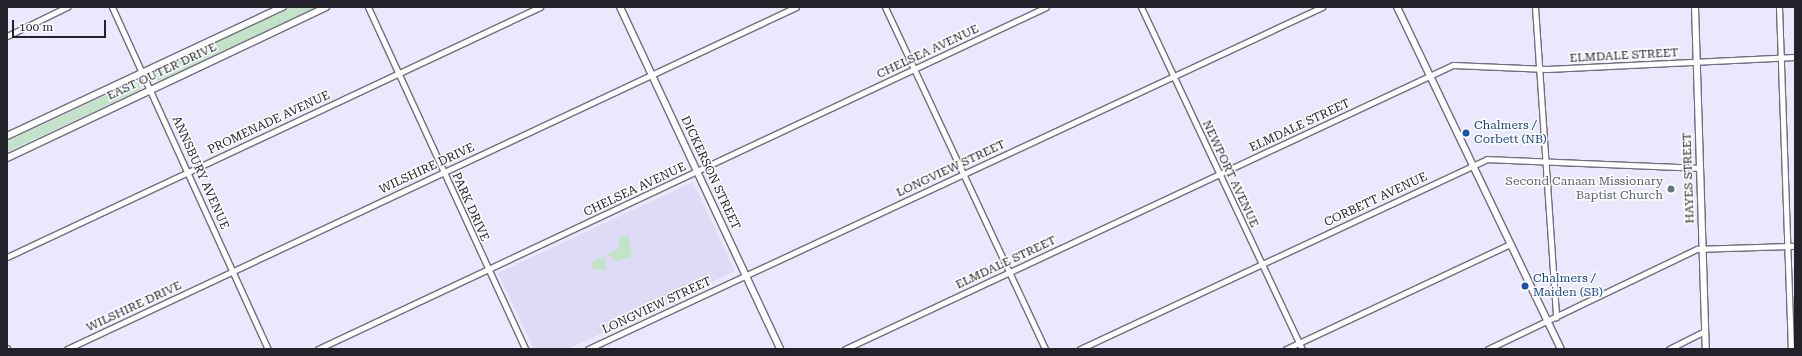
<!DOCTYPE html>
<html>
<head>
<meta charset="utf-8">
<style>
  body { margin:0 }
  #map { position:relative; width:1802px; height:356px; overflow:hidden; background:#ebe8fd; font-family:"Roboto Serif",serif }
  div>[style] { position:absolute }
  [style*='--x'] { left:calc(var(--x)*1px); top:calc(var(--y)*1px); width:calc(var(--w)*1px); rotate:calc(var(--a)*1deg) }
  .built>* { inset:0; background:#dfdbf7 }
  .green>* { inset:0; background:#c3e3c9 }
  .roads { filter:drop-shadow(1px 0 #6f6d7f) drop-shadow(-1px 0 #6f6d7f) drop-shadow(0 1px #6f6d7f) drop-shadow(0 -1px #6f6d7f) }
  .minor>* { height:5px; margin:-2.5px; padding:0 2.5px; transform-origin:2.5px; border-radius:2.5px; background:#fff }
  .tertiary>* { height:6px; margin:-3px; padding:0 3px; transform-origin:3px; border-radius:3px; background:#fff }
  .dots>* { width:11px; height:11px; translate:-50% -50%; box-sizing:border-box; border:2px solid #fff; border-radius:50% }
  span { translate:-50% -50%; white-space:nowrap; text-align:center; line-height:1.15; -webkit-text-stroke:3px #fff; paint-order:stroke }
  .street-label { font-size:12px; color:#23222a }
  .transit-label { font-size:12px; color:#164399 }
  .left { translate:0 -50%; text-align:left }
  .worship-label { font-size:12px; color:#5b616d }
  .right { translate:-100% -50%; text-align:right }
  .frame { position:absolute; inset:0; border:8px solid #23222a; pointer-events:none }
  .scale { position:absolute; left:12px; top:20px; width:94px; height:18px; box-sizing:border-box; border:2px solid #23222a; border-top:0; padding-left:5px; font-size:12px; line-height:14px; white-space:nowrap; color:#23222a; -webkit-text-stroke:3px #fff; paint-order:stroke }
</style>
</head>
<body>
<div id="map">
  <div class="built">
    <div style="clip-path:polygon(693px 182px,735px 271px,568px 349px,534px 349px,498px 273px)"></div>
  </div>
  <div class="green">
    <div style="clip-path:polygon(292px 7px,317px 7px,159px 81px,154px 80px,154px 72px)"></div>
    <div style="clip-path:polygon(137px 81px,141px 88px,138px 91px,7px 152px,7px 141px)"></div>
    <div style="clip-path:polygon(628px 234px,632px 256px,613px 262px,609px 254px,620px 247px,618px 239px)"></div>
    <div style="clip-path:polygon(605px 256px,606px 270px,592px 269px,591px 263px)"></div>
  </div>
  <div class="roads">
    <div class="minor">
      <div style="--x:112;--y:7;--w:376;--a:65.5"></div>
      <div style="--x:368;--y:7;--w:376;--a:65.3"></div>
      <div style="--x:885;--y:7;--w:378;--a:64.9"></div>
      <div style="--x:1141;--y:7;--w:378;--a:64.8"></div>
      <div style="--x:1535;--y:7;--w:311;--a:86.1"></div>
      <div style="--x:1779;--y:7;--w:342;--a:88"></div>
      <div style="--x:7;--y:36;--w:67;--a:-25.8"></div>
      <div style="--x:7;--y:257;--w:589;--a:-25.13"></div>
      <div style="--x:7;--y:348;--w:1;--a:90"></div>
      <div style="--x:67;--y:349;--w:805;--a:-25.13"></div>
      <div style="--x:318;--y:349;--w:804;--a:-25.16"></div>
      <div style="--x:588;--y:349;--w:810;--a:-24.98"></div>
      <div style="--x:845;--y:349;--w:671;--a:-25.04"></div>
      <div style="--x:1453;--y:65;--w:94;--a:2.4"></div>
      <div style="--x:1547;--y:69;--w:248;--a:-2.8"></div>
      <div style="--x:1080;--y:349;--w:449;--a:-25"></div>
      <div style="--x:1487;--y:159;--w:213;--a:2.4"></div>
      <div style="--x:1286;--y:349;--w:247;--a:-25.1"></div>
      <div style="--x:1488;--y:349;--w:232;--a:-25.6"></div>
      <div style="--x:1697;--y:249;--w:98;--a:-1.8"></div>
      <div style="--x:1669;--y:349;--w:40;--a:-26.6"></div>
    </div>
    <div class="tertiary">
      <div style="--x:620;--y:7;--w:378;--a:64.9"></div>
      <div style="--x:1397;--y:7;--w:379;--a:64.4"></div>
      <div style="--x:1695;--y:7;--w:342;--a:88.2"></div>
      <div style="--x:7;--y:136;--w:305;--a:-25.1"></div>
      <div style="--x:7;--y:158;--w:353;--a:-25.3"></div>
    </div>
  </div>
  <div class="dots">
    <div style="left:1466px;top:133px;background:#1a4fb4"></div>
    <div style="left:1671px;top:189px;background:#6b7280"></div>
    <div style="left:1525px;top:286px;background:#1a4fb4"></div>
  </div>
  <div class="street-label">
    <span style="left:928px;top:52px;rotate:-25deg">CHELSEA AVENUE</span>
    <span style="left:1624px;top:56px;rotate:-3deg">ELMDALE STREET</span>
    <span style="left:162px;top:72px;rotate:-25deg">EAST OUTER DRIVE</span>
    <span style="left:269px;top:123px;rotate:-25deg">PROMENADE AVENUE</span>
    <span style="left:1300px;top:126px;rotate:-25deg">ELMDALE STREET</span>
    <span style="left:427px;top:169px;rotate:-25deg">WILSHIRE DRIVE</span>
    <span style="left:951px;top:169px;rotate:-25deg">LONGVIEW STREET</span>
    <span style="left:200px;top:173px;rotate:66deg">ANNSBURY AVENUE</span>
    <span style="left:710px;top:173px;rotate:65deg">DICKERSON STREET</span>
    <span style="left:1230px;top:174px;rotate:65deg">NEWPORT AVENUE</span>
    <span style="left:1689px;top:178px;rotate:-92deg">HAYES STREET</span>
    <span style="left:635px;top:190px;rotate:-25deg">CHELSEA AVENUE</span>
    <span style="left:1376px;top:200px;rotate:-25deg">CORBETT AVENUE</span>
    <span style="left:470px;top:207px;rotate:66deg">PARK DRIVE</span>
    <span style="left:1006px;top:263px;rotate:-25deg">ELMDALE STREET</span>
    <span style="left:657px;top:306px;rotate:-25deg">LONGVIEW STREET</span>
    <span style="left:134px;top:307px;rotate:-25deg">WILSHIRE DRIVE</span>
  </div>
  <div class="transit-label">
    <span class="left" style="left:1474px;top:133px">Chalmers /<br>Corbett (NB)</span>
    <span class="left" style="left:1533px;top:286px">Chalmers /<br>Maiden (SB)</span>
  </div>
  <div class="worship-label">
    <span class="right" style="left:1663px;top:189px">Second Canaan Missionary<br>Baptist Church</span>
  </div>
  <div class="frame"></div>
  <div class="scale">100 m</div>
</div>
</body>
</html>
